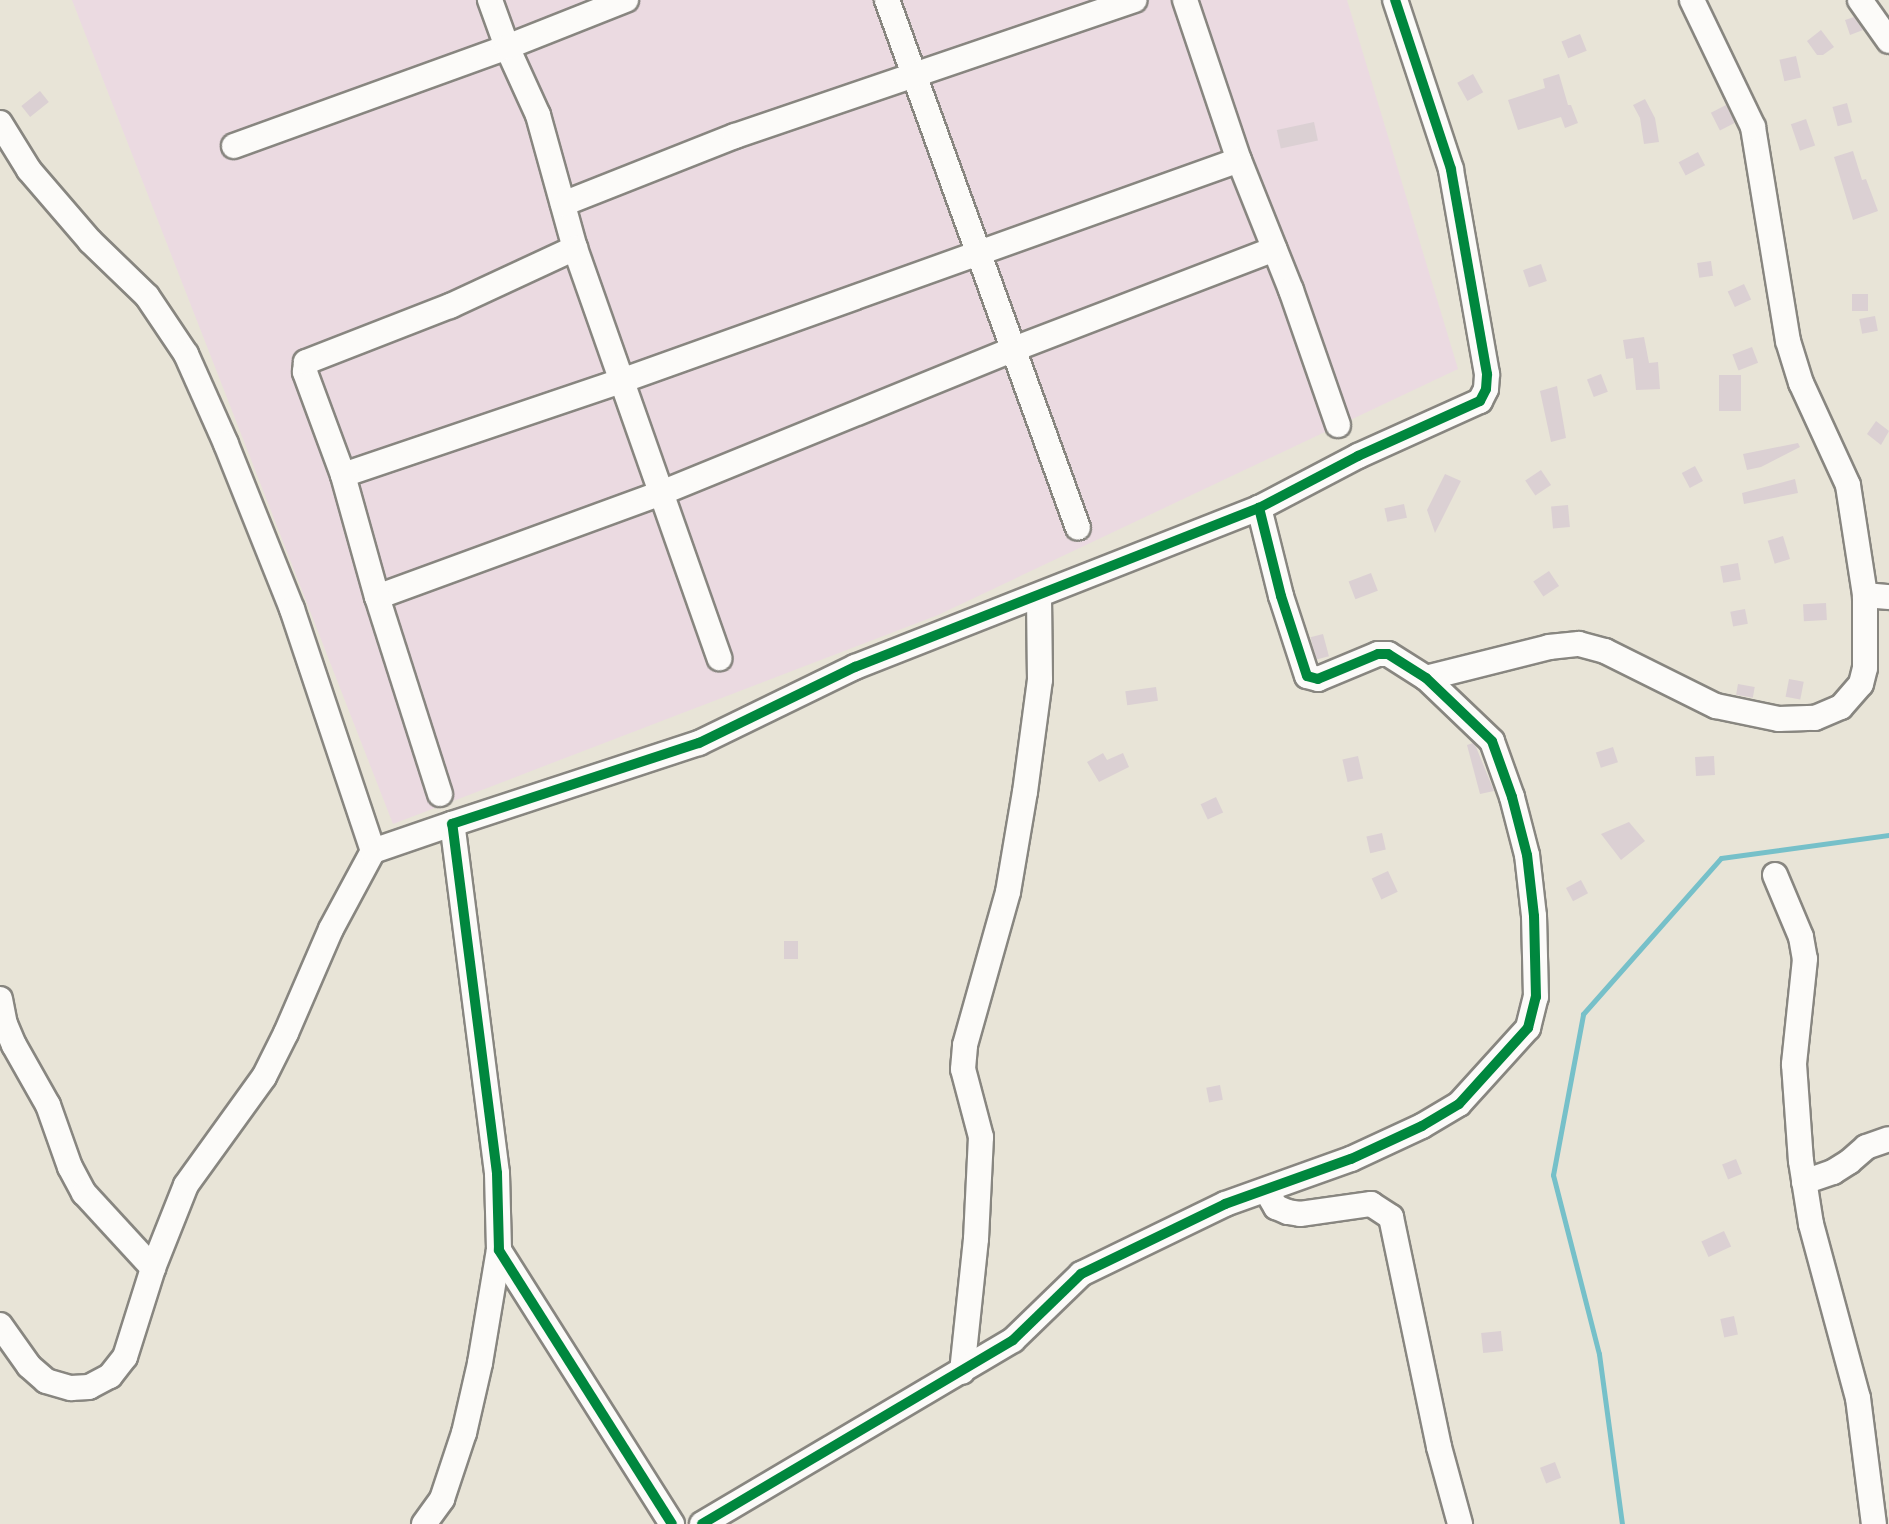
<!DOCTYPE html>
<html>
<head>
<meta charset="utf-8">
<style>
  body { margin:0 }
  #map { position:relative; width:1889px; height:1524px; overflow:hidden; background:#e8e4d7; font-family:"Gochi Hand",sans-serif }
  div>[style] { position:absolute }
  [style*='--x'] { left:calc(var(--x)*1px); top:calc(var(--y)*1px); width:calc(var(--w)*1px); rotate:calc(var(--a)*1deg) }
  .built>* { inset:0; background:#ebdae1 }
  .stream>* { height:5px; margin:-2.5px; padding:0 2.5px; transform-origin:2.5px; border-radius:2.5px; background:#76c0c9 }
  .building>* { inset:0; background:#dbd0d3; transform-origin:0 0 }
  .roads { filter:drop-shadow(2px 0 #888680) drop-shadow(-2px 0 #888680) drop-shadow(0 2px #888680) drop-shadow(0 -2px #888680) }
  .minor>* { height:24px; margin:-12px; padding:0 12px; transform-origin:12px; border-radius:12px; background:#fcfbf9 }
  .cycleway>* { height:10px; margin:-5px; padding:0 5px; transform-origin:5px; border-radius:5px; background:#00873e }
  span { translate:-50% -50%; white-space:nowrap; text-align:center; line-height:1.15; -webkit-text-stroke:5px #f6f6f2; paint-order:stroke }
</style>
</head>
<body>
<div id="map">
  <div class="built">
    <div style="clip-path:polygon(72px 0,1347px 0,1458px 369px,938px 615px,393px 824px)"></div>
  </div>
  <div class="stream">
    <div style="--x:1622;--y:1524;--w:172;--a:-97.7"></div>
    <div style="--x:1599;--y:1354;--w:185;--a:-104.4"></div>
    <div style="--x:1553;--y:1175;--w:164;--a:-79.4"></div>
    <div style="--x:1583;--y:1014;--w:208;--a:-48.5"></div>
    <div style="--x:1721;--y:858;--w:170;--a:-7.8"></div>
  </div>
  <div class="building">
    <div style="clip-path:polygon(1854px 17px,1863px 30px,1850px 35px,1845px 20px)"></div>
    <div style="clip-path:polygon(1821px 30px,1834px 47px,1823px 55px,1817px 55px,1807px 41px)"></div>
    <div style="left:1580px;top:34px;width:18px;height:20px;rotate:68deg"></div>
    <div style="left:1796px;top:56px;width:22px;height:17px;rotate:77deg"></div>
    <div style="left:1473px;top:74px;width:21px;height:18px;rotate:61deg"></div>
    <div style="clip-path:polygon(1559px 74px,1568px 105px,1571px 105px,1578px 123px,1565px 128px,1561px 117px,1518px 130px,1508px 100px,1545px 88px,1543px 79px)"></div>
    <div style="left:40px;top:91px;width:14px;height:24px;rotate:51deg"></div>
    <div style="clip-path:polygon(1645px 99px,1655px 118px,1659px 142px,1644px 144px,1640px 118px,1633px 105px)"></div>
    <div style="left:1847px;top:103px;width:20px;height:15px;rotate:75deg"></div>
    <div style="left:1726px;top:105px;width:20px;height:17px;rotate:63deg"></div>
    <div style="left:1806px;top:119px;width:28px;height:16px;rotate:71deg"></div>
    <div style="left:1314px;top:122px;width:19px;height:38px;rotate:78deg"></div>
    <div style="clip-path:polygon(1853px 151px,1862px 180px,1866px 179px,1878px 211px,1853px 220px,1834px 157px)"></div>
    <div style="left:1698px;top:152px;width:15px;height:22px;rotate:62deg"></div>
    <div style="left:1711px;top:261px;width:15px;height:14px;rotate:82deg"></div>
    <div style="left:1541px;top:264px;width:18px;height:19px;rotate:71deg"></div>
    <div style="left:1744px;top:284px;width:17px;height:18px;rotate:65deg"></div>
    <div style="left:1852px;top:294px;width:16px;height:17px"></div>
    <div style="left:1875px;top:316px;width:15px;height:16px;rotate:79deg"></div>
    <div style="clip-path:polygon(1644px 337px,1649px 363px,1658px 362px,1660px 389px,1636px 390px,1633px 358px,1626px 359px,1623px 340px)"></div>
    <div style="left:1752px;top:347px;width:17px;height:21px;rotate:69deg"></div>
    <div style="left:1601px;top:374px;width:19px;height:15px;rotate:69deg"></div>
    <div style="left:1719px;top:375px;width:22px;height:36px"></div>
    <div style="clip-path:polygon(1557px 386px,1566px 438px,1551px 442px,1540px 391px)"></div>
    <div style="clip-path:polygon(1876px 421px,1889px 431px,1881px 445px,1867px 434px)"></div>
    <div style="clip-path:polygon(1798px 443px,1800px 447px,1761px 467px,1747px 470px,1743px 454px)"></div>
    <div style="left:1695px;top:466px;width:17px;height:15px;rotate:62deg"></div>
    <div style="left:1541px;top:470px;width:18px;height:19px;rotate:56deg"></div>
    <div style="clip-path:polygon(1445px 474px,1461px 481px,1435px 533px,1427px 510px)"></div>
    <div style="clip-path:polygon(1795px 479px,1798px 493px,1744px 504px,1742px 493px)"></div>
    <div style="left:1404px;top:504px;width:14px;height:20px;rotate:78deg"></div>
    <div style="left:1568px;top:505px;width:22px;height:17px;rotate:85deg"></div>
    <div style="left:1783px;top:536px;width:24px;height:16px;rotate:73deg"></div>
    <div style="left:1738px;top:563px;width:17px;height:18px;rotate:80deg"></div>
    <div style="left:1549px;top:571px;width:18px;height:19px;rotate:56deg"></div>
    <div style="left:1371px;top:573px;width:19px;height:24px;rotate:69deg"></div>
    <div style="left:1826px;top:603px;width:17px;height:23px;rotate:87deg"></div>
    <div style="left:1745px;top:609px;width:15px;height:15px;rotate:79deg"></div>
    <div style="left:1323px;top:634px;width:23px;height:13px;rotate:75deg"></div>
    <div style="left:1789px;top:679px;width:15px;height:18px;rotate:11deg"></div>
    <div style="left:1738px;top:684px;width:17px;height:11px;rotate:10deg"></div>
    <div style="left:1156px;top:687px;width:14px;height:31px;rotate:82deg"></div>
    <div style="clip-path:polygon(1473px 743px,1476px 747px,1494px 791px,1480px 794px,1467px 745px)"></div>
    <div style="left:1613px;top:747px;width:16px;height:18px;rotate:72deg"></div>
    <div style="clip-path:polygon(1103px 753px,1107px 760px,1123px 753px,1129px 767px,1099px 782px,1087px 762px)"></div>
    <div style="left:1358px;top:756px;width:23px;height:16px;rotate:77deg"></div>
    <div style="left:1714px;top:756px;width:19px;height:19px;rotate:87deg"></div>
    <div style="left:1216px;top:797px;width:17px;height:17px;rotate:65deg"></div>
    <div style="clip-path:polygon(1629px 822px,1645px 841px,1621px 860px,1601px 834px)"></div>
    <div style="left:1382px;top:833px;width:17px;height:16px;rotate:77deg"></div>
    <div style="left:1388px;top:871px;width:23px;height:18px;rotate:65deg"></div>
    <div style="left:1581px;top:880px;width:15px;height:17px;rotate:62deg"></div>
    <div style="left:784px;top:941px;width:14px;height:18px"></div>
    <div style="left:1220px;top:1085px;width:15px;height:14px;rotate:79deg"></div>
    <div style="left:1736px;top:1159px;width:16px;height:15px;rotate:68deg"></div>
    <div style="left:1724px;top:1231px;width:17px;height:25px;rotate:65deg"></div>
    <div style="left:1734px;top:1316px;width:19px;height:14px;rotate:78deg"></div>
    <div style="left:1501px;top:1331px;width:20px;height:20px;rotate:84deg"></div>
    <div style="left:1555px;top:1462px;width:17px;height:16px;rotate:69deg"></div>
  </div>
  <div class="roads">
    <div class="minor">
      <div style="--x:490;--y:0;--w:50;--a:70.1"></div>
      <div style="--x:507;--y:47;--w:75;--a:65.5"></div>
      <div style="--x:538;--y:115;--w:138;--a:74.5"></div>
      <div style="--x:575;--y:248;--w:435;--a:70.6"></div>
      <div style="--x:887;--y:0;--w:561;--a:70.11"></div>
      <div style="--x:1185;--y:0;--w:169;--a:71.4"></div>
      <div style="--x:1239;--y:160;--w:140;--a:68.2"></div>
      <div style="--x:1291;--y:290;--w:143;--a:70.8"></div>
      <div style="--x:1860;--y:0;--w:50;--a:54.7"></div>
      <div style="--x:0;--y:123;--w:55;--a:58.3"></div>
      <div style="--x:29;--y:170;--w:94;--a:49.3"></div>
      <div style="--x:90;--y:241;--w:79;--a:44"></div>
      <div style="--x:147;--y:296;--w:70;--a:56.1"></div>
      <div style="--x:186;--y:354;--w:98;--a:66"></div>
      <div style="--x:226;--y:444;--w:178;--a:68.2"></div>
      <div style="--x:292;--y:609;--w:255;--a:71.5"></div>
      <div style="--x:234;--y:146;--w:290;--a:-19.9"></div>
      <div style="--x:507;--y:47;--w:128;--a:-21.6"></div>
      <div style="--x:563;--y:204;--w:185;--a:-21.6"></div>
      <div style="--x:735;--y:136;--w:422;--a:-18.8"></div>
      <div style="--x:343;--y:475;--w:293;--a:-18.7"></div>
      <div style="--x:621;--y:381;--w:656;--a:-19.68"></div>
      <div style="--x:1865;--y:595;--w:24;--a:5"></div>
      <div style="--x:377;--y:597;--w:302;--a:-20.1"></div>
      <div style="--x:661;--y:493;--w:381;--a:-22.2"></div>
      <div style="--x:1014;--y:349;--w:279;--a:-21"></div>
      <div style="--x:1426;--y:678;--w:127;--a:-14.1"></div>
      <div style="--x:1549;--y:647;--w:30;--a:-6"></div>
      <div style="--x:1579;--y:644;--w:27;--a:15"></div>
      <div style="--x:1605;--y:651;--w:124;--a:26.4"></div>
      <div style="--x:1716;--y:706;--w:64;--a:11.7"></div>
      <div style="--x:1779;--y:719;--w:36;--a:-2"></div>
      <div style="--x:1815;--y:718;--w:28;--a:-23"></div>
      <div style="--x:1841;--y:707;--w:30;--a:-49"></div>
      <div style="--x:1861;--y:684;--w:16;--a:-76"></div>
      <div style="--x:1865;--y:668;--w:73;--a:-90"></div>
      <div style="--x:1865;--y:595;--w:111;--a:-98.8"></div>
      <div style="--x:1848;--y:485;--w:112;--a:-114.7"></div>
      <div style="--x:1801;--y:383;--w:44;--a:-107.2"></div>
      <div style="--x:1788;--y:341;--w:217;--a:-99.3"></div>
      <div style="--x:1753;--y:127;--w:141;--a:-115.7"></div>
      <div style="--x:440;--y:794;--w:207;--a:-107.7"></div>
      <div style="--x:377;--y:597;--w:127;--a:-105.6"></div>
      <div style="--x:343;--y:475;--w:110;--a:-110.3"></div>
      <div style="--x:305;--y:372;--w:10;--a:-84"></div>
      <div style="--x:306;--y:362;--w:155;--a:-21.3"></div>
      <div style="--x:450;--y:306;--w:138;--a:-24.9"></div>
      <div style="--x:1775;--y:875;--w:67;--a:67.2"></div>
      <div style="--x:1801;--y:937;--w:22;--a:80"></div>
      <div style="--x:1805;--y:959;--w:106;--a:96"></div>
      <div style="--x:1794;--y:1064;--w:97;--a:85.9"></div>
      <div style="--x:1801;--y:1161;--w:64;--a:81"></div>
      <div style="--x:1811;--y:1224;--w:180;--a:74.9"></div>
      <div style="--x:1858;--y:1398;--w:127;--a:82.8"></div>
      <div style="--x:0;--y:999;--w:25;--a:79"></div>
      <div style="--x:5;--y:1024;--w:23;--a:67"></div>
      <div style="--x:14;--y:1045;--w:69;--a:60.5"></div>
      <div style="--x:48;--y:1105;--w:66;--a:70.5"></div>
      <div style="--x:70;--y:1167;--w:30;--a:62"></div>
      <div style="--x:84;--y:1193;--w:102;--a:47.4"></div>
      <div style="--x:1804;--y:1182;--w:31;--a:-19"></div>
      <div style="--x:1833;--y:1172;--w:19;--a:-32"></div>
      <div style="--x:1849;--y:1162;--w:23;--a:-41"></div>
      <div style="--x:1866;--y:1147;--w:24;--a:-19"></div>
      <div style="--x:1266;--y:1190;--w:20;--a:60"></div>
      <div style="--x:1276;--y:1207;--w:13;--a:23"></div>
      <div style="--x:1288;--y:1212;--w:12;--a:9"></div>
      <div style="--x:1300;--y:1214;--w:72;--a:-8"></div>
      <div style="--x:1371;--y:1204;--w:24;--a:33"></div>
      <div style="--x:1391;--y:1217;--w:235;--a:78.2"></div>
      <div style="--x:1439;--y:1447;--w:80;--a:74.7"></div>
      <div style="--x:0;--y:1325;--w:50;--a:54.7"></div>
      <div style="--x:29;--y:1366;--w:23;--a:41"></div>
      <div style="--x:46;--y:1381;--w:26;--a:16"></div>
      <div style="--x:71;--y:1388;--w:18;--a:-3"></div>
      <div style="--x:89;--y:1387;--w:24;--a:-28"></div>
      <div style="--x:110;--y:1376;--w:24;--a:-52"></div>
      <div style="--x:125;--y:1357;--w:93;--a:-72.5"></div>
      <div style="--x:153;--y:1268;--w:89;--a:-68.3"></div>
      <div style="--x:186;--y:1185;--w:133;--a:-54.2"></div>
      <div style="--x:264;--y:1077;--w:49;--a:-63.4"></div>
      <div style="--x:286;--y:1033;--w:113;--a:-66.6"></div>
      <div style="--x:331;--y:929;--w:89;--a:-61.7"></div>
      <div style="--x:373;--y:851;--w:83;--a:-18.9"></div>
      <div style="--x:962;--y:1372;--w:134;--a:-84"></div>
      <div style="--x:976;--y:1239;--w:102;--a:-87.2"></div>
      <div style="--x:981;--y:1137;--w:70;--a:-104.8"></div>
      <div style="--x:963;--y:1069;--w:24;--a:-85"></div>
      <div style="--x:965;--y:1045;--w:159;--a:-74.3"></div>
      <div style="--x:1008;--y:892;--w:101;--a:-80.4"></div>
      <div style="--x:1025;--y:792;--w:113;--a:-82.4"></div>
      <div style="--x:1040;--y:680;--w:83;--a:-90.7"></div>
      <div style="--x:424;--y:1524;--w:31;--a:-54"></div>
      <div style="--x:442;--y:1499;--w:70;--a:-71.6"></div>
      <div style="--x:464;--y:1433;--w:72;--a:-77.1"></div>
      <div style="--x:480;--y:1363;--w:115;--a:-80.5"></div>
      <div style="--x:672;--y:1524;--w:324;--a:-122.3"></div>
      <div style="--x:499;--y:1250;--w:77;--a:-91.5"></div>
      <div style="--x:497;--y:1173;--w:352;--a:-97.3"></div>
      <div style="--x:452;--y:824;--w:260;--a:-18.2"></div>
      <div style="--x:699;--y:743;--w:174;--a:-26"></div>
      <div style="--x:855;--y:667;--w:434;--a:-21.5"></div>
      <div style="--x:1259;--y:508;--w:112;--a:-27.7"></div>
      <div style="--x:1358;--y:456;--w:134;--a:-24.3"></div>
      <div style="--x:1480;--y:401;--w:13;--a:-63"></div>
      <div style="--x:1486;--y:389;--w:15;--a:-86"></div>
      <div style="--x:1487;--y:374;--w:208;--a:-100"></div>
      <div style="--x:1451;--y:169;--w:178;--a:-108.3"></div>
      <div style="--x:702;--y:1524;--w:361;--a:-30.6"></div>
      <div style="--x:1013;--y:1340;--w:95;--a:-44.1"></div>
      <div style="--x:1081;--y:1274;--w:160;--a:-25.9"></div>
      <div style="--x:1225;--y:1204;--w:134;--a:-19.7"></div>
      <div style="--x:1351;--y:1159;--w:78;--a:-24.9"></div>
      <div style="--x:1422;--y:1126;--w:43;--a:-30.7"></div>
      <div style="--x:1459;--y:1104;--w:103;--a:-47.8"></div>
      <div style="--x:1528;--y:1028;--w:32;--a:-76"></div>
      <div style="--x:1536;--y:997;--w:81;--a:-91.4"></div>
      <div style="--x:1534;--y:916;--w:61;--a:-96.5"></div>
      <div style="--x:1527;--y:855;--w:60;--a:-104.5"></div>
      <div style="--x:1512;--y:797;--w:59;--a:-109.7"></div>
      <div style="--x:1492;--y:741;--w:91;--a:-136.3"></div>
      <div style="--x:1426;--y:678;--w:45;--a:-147.7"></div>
      <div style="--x:1388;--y:654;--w:10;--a:180"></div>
      <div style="--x:1378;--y:654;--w:65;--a:157.4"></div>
      <div style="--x:1318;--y:679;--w:11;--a:-165"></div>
      <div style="--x:1307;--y:676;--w:84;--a:-108"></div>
      <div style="--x:1281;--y:596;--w:91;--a:-104"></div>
    </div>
  </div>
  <div class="cycleway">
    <div style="--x:672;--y:1524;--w:324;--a:-122.3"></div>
    <div style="--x:499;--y:1250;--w:77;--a:-91.5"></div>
    <div style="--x:497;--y:1173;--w:352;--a:-97.3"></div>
    <div style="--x:452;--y:824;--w:260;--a:-18.2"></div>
    <div style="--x:699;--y:743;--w:174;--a:-26"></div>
    <div style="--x:855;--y:667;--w:434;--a:-21.5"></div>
    <div style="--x:1259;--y:508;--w:112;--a:-27.7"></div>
    <div style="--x:1358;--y:456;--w:134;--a:-24.3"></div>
    <div style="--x:1480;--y:401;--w:13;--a:-63"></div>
    <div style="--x:1486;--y:389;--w:15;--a:-86"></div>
    <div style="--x:1487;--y:374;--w:208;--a:-100"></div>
    <div style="--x:1451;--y:169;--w:178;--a:-108.3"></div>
    <div style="--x:702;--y:1524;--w:361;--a:-30.6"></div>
    <div style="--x:1013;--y:1340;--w:95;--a:-44.1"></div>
    <div style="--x:1081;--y:1274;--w:160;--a:-25.9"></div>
    <div style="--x:1225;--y:1204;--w:134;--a:-19.7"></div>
    <div style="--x:1351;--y:1159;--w:78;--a:-24.9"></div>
    <div style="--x:1422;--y:1126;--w:43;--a:-30.7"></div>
    <div style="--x:1459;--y:1104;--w:103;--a:-47.8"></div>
    <div style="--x:1528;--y:1028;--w:32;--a:-76"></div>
    <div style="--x:1536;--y:997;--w:81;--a:-91.4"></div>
    <div style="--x:1534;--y:916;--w:61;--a:-96.5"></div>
    <div style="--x:1527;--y:855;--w:60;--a:-104.5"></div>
    <div style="--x:1512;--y:797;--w:59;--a:-109.7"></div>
    <div style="--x:1492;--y:741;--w:91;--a:-136.3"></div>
    <div style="--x:1426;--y:678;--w:45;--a:-147.7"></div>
    <div style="--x:1388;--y:654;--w:10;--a:180"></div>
    <div style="--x:1378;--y:654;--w:65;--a:157.4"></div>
    <div style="--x:1318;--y:679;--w:11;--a:-165"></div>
    <div style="--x:1307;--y:676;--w:84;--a:-108"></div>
    <div style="--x:1281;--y:596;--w:91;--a:-104"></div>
  </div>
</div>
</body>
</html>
